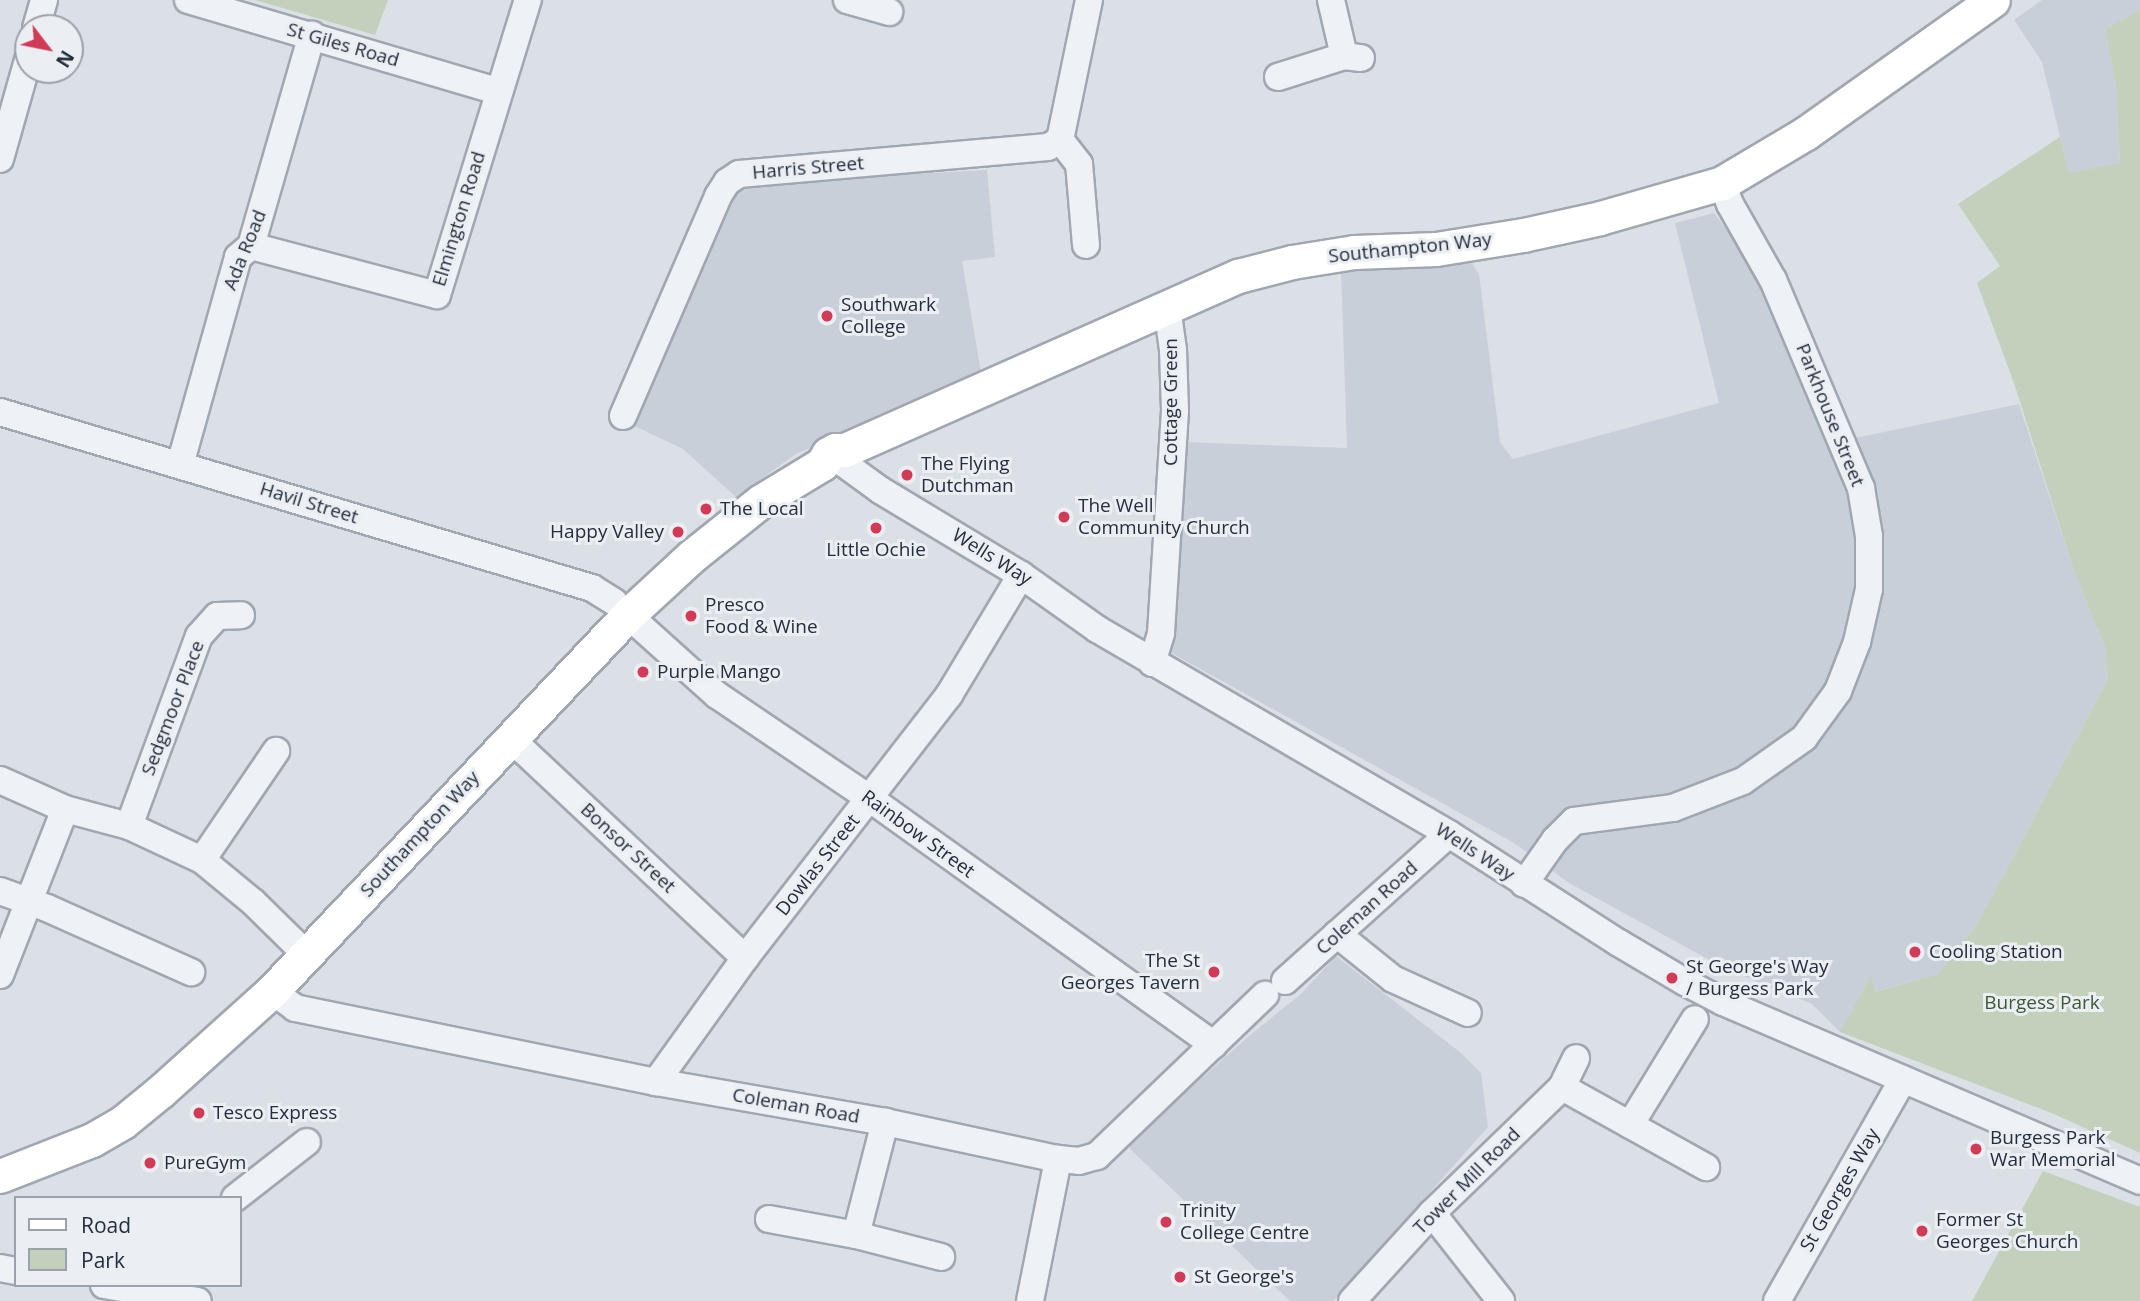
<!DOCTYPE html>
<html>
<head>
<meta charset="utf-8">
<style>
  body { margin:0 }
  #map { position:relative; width:2140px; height:1301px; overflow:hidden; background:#dbe0e6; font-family:"Open Sans",sans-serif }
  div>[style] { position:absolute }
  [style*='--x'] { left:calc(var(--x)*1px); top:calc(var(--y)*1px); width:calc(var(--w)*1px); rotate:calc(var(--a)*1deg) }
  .built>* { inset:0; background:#c9cfd8 }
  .green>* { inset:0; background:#c2d0bc }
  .roads { filter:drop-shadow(2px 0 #a1a7b0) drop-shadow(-2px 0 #a1a7b0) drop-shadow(0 2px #a1a7b0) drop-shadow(0 -2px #a1a7b0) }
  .minor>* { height:26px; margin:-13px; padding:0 13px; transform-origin:13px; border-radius:13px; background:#eef1f5 }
  .major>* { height:33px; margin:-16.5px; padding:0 16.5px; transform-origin:16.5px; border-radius:16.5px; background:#fff }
  .dots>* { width:19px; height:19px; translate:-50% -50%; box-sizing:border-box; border:4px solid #ebeff4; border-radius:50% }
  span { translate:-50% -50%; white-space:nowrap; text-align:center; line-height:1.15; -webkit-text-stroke:6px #ebeff4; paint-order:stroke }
  .street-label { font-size:19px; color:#252e3d }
  .poi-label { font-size:19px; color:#252e3d }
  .left { translate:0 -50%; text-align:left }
  .right { translate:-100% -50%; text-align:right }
  .park-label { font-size:19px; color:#3b5932 }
  .legend { position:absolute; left:14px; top:1196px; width:228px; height:91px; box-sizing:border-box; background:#ebeff4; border:2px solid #9ca2ab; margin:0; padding:9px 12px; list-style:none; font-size:21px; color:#252e3d }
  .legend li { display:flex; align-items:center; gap:14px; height:35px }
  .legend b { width:35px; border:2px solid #9ca2ab }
  .north { position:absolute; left:14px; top:14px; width:70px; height:70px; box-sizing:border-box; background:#ebeff4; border:2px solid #9ca2ab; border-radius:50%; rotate:122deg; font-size:19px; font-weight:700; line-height:28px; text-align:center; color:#252e3d }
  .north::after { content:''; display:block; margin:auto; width:24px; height:32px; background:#d13b56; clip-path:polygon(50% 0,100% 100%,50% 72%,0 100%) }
</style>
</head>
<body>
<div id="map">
  <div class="built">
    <div style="clip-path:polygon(2042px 0,2140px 0,2140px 10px,2105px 29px,2116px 86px,2120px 163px,2069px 174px,2042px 62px,2014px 20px)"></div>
    <div style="clip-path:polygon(987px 170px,995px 257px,962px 261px,981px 372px,796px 454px,736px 497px,683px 449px,634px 426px,737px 193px,746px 183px)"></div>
    <div style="clip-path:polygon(1714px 213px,1775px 291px,1855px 438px,2019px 404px,2073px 568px,2105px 647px,2108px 679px,1978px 923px,1938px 974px,1874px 992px,1871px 977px,1840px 1032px,1812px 1004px,1724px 968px,1569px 883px,1514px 843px,1168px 651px,1183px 442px,1347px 448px,1341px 269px,1465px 253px,1479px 274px,1500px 442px,1513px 459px,1719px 403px,1675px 223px)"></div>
    <div style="clip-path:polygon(1336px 956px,1461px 1053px,1481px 1073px,1488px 1127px,1333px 1301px,1290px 1301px,1130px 1149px,1130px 1142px,1249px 1036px,1302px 993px)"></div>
  </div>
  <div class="green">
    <div style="clip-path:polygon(255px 0,388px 0,375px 35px)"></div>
    <div style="clip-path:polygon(2140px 10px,2140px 1153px,2054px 1114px,1840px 1032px,1871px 976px,1875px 992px,1938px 974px,1978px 923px,2108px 679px,2105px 647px,2073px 568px,2015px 386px,1977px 283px,2000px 266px,1958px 204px,2060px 137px,2069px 173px,2120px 163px,2116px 86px,2105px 29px)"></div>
    <div style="clip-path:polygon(2043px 1171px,2140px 1207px,2140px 1301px,1972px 1301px)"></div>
  </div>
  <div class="roads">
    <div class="minor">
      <div style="--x:188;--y:0;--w:323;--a:16.4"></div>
      <div style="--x:847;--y:0;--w:44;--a:15.9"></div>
      <div style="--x:1331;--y:0;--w:57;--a:76.9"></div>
      <div style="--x:36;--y:28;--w:29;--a:-74"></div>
      <div style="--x:1278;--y:77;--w:69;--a:-17.7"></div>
      <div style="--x:1344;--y:56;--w:17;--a:7"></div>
      <div style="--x:0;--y:159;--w:103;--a:-74.2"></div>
      <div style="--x:1086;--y:245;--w:81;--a:-94.9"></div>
      <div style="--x:1079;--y:164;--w:31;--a:-128"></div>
      <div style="--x:1060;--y:140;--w:143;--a:-78.3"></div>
      <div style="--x:251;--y:246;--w:192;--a:14.8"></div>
      <div style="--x:437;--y:295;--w:309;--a:-72.9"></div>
      <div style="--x:0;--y:412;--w:618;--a:16.56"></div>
      <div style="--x:592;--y:588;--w:26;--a:32"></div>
      <div style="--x:623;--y:416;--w:240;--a:-66.6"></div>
      <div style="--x:718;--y:196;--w:17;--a:-57"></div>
      <div style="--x:727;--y:182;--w:14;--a:-34"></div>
      <div style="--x:739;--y:174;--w:310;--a:-5"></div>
      <div style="--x:1048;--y:147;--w:14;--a:-30"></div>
      <div style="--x:843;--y:463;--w:46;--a:36.1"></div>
      <div style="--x:880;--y:490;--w:165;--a:31.1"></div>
      <div style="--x:1021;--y:575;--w:93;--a:35.4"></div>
      <div style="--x:1097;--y:629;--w:407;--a:30.2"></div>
      <div style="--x:1449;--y:834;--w:202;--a:32.7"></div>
      <div style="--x:1619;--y:943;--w:77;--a:30.6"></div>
      <div style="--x:1685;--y:982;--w:43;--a:27.8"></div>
      <div style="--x:1723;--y:1002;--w:454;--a:23.2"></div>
      <div style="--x:180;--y:465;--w:216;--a:-74.4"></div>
      <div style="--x:238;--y:257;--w:17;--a:-40"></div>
      <div style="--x:251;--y:246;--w:220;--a:-73.9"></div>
      <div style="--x:628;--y:615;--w:120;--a:42"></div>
      <div style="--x:717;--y:695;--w:184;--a:34.1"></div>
      <div style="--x:869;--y:798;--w:424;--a:35.6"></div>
      <div style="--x:1152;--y:663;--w:31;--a:-73"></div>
      <div style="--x:1161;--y:633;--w:223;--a:-86.4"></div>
      <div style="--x:1175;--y:410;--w:60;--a:-91.9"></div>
      <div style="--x:1173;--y:350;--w:43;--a:-97.9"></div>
      <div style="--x:510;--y:738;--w:322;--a:43.1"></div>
      <div style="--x:0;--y:780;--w:71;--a:24"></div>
      <div style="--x:65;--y:809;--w:66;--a:14.9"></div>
      <div style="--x:129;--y:826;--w:81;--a:25"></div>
      <div style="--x:202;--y:860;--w:66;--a:39.5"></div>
      <div style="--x:253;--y:902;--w:74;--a:44.5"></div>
      <div style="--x:129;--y:826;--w:202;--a:-69.8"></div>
      <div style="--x:199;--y:636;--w:27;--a:-48"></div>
      <div style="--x:217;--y:616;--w:24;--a:-2"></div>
      <div style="--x:202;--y:860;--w:132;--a:-55.8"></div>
      <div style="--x:1524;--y:884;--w:54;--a:-54.8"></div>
      <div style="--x:1555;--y:840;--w:27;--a:-45"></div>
      <div style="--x:1574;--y:821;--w:100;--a:-7.5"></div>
      <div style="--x:1673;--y:808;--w:75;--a:-21.1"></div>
      <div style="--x:1743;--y:781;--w:75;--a:-35.2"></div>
      <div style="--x:1804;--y:738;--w:58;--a:-54.1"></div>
      <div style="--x:1838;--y:691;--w:53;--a:-68.8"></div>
      <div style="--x:1857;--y:642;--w:54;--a:-77.2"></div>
      <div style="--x:1869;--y:589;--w:53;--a:-90"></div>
      <div style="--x:1869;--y:536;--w:49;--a:-99.5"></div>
      <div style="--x:1861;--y:488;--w:226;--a:-112.9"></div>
      <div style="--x:1773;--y:280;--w:87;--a:-119.5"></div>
      <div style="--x:1730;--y:204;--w:22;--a:-111"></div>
      <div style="--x:0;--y:891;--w:50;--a:19.9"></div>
      <div style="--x:47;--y:908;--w:158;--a:24"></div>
      <div style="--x:1337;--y:934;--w:72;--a:38.8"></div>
      <div style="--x:1393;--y:979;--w:82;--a:24.4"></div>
      <div style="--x:0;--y:975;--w:178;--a:-68.6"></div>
      <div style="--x:1285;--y:981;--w:220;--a:-41.9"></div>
      <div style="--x:272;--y:991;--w:29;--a:36"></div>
      <div style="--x:295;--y:1008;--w:369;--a:11.6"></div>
      <div style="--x:656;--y:1082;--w:232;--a:9.9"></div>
      <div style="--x:885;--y:1122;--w:177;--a:12.1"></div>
      <div style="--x:1058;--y:1159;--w:21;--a:5"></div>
      <div style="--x:1079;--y:1161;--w:19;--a:-16"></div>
      <div style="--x:1097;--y:1156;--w:233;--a:-43.8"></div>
      <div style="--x:656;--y:1082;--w:153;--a:-54.3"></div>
      <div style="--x:745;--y:958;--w:333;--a:-52.2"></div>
      <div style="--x:949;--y:695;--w:140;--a:-59"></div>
      <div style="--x:1562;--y:1087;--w:165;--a:29.1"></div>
      <div style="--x:1630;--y:1125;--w:124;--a:-58.5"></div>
      <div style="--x:235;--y:1198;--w:91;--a:-37.9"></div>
      <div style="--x:1432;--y:1213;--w:112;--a:51.9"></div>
      <div style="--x:769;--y:1219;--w:88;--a:10.4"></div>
      <div style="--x:856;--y:1235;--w:88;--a:14.5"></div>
      <div style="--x:856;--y:1235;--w:117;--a:-75.6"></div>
      <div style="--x:0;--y:1268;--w:16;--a:11"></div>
      <div style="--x:104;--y:1285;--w:95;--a:9.7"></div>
      <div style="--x:1030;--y:1301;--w:145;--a:-78.8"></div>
      <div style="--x:1352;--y:1301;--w:119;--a:-47.7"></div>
      <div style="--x:1432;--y:1213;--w:181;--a:-44.1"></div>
      <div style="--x:1562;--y:1087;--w:32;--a:-64"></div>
      <div style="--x:1777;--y:1301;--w:255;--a:-60.4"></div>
    </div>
    <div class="major">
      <div style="--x:0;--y:1176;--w:99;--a:-21.4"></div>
      <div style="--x:92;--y:1140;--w:36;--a:-30"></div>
      <div style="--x:123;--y:1122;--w:49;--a:-39.2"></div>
      <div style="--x:161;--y:1091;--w:149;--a:-42"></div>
      <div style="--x:272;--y:991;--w:518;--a:-46.57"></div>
      <div style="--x:628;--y:615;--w:87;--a:-42.7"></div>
      <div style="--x:692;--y:556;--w:88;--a:-38.6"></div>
      <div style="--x:761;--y:501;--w:71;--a:-31.2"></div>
      <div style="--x:822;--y:464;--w:12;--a:-59"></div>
      <div style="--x:828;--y:454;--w:8;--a:-30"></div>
      <div style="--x:835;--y:450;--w:10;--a:0"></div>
      <div style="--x:845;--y:450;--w:430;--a:-23.9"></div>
      <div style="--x:1238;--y:276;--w:56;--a:-14.5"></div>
      <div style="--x:1292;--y:262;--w:63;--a:-9.2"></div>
      <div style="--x:1354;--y:252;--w:82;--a:-2.1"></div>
      <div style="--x:1436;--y:249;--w:88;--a:-9.1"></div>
      <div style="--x:1523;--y:235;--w:79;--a:-12.4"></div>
      <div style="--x:1600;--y:218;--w:127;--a:-16"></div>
      <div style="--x:1722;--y:183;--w:98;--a:-30.8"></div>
      <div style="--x:1806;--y:133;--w:229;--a:-35.4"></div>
    </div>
  </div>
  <div class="dots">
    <div style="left:827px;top:316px;background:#d13b56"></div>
    <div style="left:907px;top:475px;background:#d13b56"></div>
    <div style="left:706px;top:509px;background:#d13b56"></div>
    <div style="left:1064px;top:517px;background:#d13b56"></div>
    <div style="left:876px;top:528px;background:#d13b56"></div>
    <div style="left:678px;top:532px;background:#d13b56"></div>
    <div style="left:691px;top:616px;background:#d13b56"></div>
    <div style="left:643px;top:672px;background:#d13b56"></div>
    <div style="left:1915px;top:952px;background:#d13b56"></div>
    <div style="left:1214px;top:972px;background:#d13b56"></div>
    <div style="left:1672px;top:978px;background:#d13b56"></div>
    <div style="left:199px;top:1113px;background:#d13b56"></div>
    <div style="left:1976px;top:1149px;background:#d13b56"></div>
    <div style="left:150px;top:1163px;background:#d13b56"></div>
    <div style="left:1166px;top:1222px;background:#d13b56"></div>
    <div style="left:1922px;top:1231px;background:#d13b56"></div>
    <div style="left:1180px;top:1277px;background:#d13b56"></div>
  </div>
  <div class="street-label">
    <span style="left:343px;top:45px;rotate:16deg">St Giles Road</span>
    <span style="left:808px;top:168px;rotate:-5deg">Harris Street</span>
    <span style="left:459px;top:219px;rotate:-73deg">Elmington Road</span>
    <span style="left:1410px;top:248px;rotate:-6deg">Southampton Way</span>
    <span style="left:245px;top:250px;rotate:-68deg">Ada Road</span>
    <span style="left:1171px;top:402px;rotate:-90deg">Cottage Green</span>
    <span style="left:1830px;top:415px;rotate:68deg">Parkhouse Street</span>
    <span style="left:309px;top:503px;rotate:17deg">Havil Street</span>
    <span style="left:992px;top:557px;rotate:32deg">Wells Way</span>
    <span style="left:173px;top:708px;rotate:-69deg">Sedgmoor Place</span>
    <span style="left:420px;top:834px;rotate:-47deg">Southampton Way</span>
    <span style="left:918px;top:834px;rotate:36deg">Rainbow Street</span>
    <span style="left:628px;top:848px;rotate:43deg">Bonsor Street</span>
    <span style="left:1475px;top:852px;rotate:33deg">Wells Way</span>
    <span style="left:818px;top:865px;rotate:-52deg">Dowlas Street</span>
    <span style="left:1367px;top:908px;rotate:-42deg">Coleman Road</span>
    <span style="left:796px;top:1106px;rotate:10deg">Coleman Road</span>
    <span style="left:1467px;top:1181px;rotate:-45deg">Tower Mill Road</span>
    <span style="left:1840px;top:1190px;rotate:-60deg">St Georges Way</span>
  </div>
  <div class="poi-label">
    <span class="left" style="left:841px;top:316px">Southwark<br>College</span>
    <span class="left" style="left:921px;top:475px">The Flying<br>Dutchman</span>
    <span class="left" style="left:1078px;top:517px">The Well<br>Community Church</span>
    <span class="left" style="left:720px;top:509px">The Local</span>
    <span class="right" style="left:664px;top:532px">Happy Valley</span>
    <span style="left:876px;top:550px">Little Ochie</span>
    <span class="left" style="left:705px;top:616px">Presco<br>Food &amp; Wine</span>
    <span class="left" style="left:657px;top:672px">Purple Mango</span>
    <span class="left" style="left:1929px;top:952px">Cooling Station</span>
    <span class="right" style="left:1200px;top:972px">The St<br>Georges Tavern</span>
    <span class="left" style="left:1686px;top:978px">St George's Way<br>/ Burgess Park</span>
    <span class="left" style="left:213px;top:1113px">Tesco Express</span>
    <span class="left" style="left:1990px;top:1149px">Burgess Park<br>War Memorial</span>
    <span class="left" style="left:164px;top:1163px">PureGym</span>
    <span class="left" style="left:1180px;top:1222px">Trinity<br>College Centre</span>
    <span class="left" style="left:1936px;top:1231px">Former St<br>Georges Church</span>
    <span class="left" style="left:1194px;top:1277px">St George's</span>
  </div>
  <div class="park-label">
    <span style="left:2042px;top:1003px">Burgess Park</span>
  </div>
  <ul class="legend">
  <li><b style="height:9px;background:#fff"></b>Road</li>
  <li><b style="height:19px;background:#c2d0bc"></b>Park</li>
  </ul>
  <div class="north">N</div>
</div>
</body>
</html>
